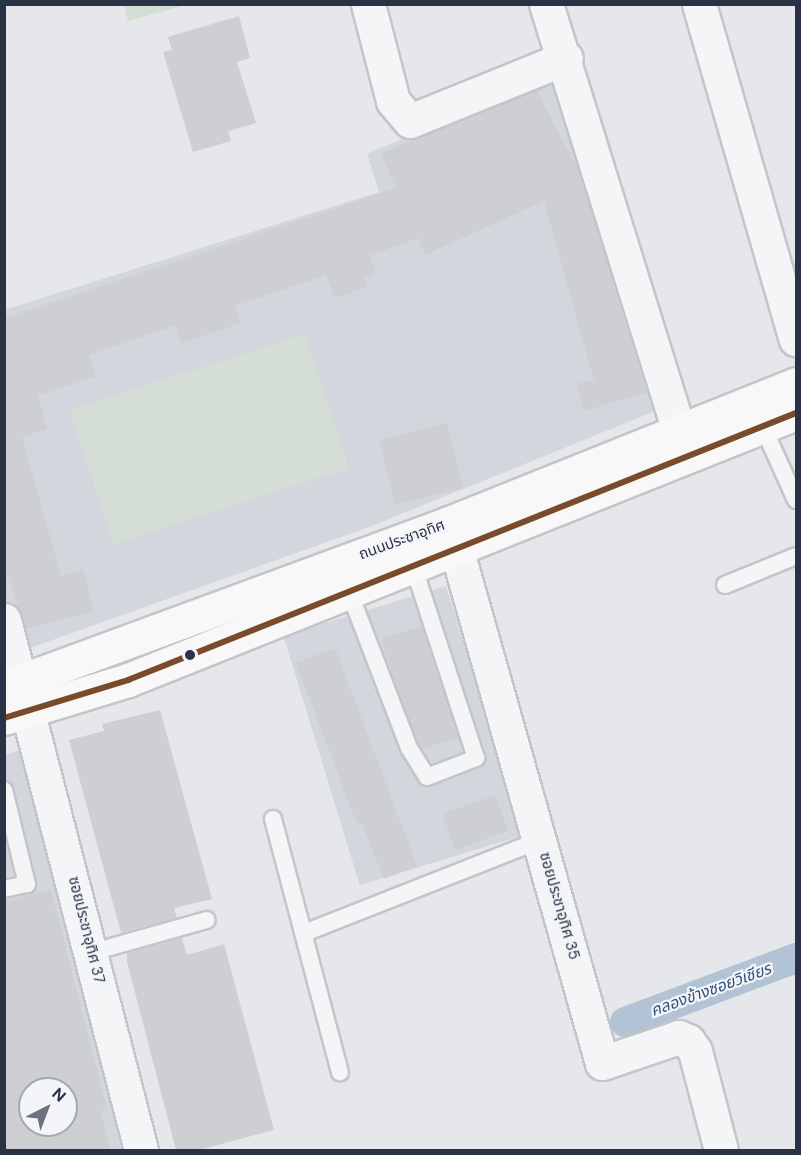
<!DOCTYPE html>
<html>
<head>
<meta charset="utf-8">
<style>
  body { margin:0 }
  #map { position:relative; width:801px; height:1155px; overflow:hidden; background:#e5e7ea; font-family:"DM Sans","Noto Sans Thai",sans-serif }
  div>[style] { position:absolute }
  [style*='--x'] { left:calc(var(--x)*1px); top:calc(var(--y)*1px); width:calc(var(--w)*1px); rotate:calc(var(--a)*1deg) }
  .built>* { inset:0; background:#d3d6dd; transform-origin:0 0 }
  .green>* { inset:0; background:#d5ded5; transform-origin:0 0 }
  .canal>* { height:30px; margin:-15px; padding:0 15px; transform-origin:15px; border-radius:15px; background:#b3c3d6 }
  .building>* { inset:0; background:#cdcfd3; transform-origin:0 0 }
  .roads { filter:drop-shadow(2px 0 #c3c5c8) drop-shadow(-2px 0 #c3c5c8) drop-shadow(0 2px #c3c5c8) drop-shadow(0 -2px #c3c5c8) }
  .service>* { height:16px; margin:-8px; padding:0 8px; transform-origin:8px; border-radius:8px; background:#f4f5f7 }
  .minor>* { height:33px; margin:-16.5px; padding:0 16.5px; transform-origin:16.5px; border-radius:16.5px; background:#f4f5f7 }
  .secondary>* { height:33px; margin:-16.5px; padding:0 16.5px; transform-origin:16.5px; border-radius:16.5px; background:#f8f8f8 }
  .bus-1>* { height:6px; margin:-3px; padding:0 3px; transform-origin:3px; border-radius:3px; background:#7a4b2a }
  .dots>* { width:16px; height:16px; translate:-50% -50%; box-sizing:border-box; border:3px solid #f3f5f9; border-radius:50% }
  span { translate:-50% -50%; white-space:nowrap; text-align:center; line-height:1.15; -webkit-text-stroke:4.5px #f3f5f9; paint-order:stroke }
  .street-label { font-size:15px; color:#2a3345 }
  .water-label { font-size:16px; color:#32517b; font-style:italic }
  .frame { position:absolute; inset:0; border:6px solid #2a3345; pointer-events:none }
  .north { position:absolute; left:18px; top:1077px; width:60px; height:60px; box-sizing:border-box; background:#f3f5f9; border:2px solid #a3a7b1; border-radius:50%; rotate:42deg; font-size:16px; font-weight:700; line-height:24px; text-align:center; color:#2a3345 }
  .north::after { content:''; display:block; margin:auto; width:21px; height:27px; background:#6b727f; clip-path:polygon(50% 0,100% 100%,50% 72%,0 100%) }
</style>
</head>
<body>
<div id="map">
  <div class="built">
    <div style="clip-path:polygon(558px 72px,658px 410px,369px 527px,19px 652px,5px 596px,4px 310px,379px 192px,367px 154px)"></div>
    <div style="left:446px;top:586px;width:261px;height:170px;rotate:73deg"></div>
    <div style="clip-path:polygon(evenodd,23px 749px,127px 1150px,5px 1150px,4px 755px,23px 749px,30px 1089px,66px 1089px,66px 1125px,30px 1125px,30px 1089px)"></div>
  </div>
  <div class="green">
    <div style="clip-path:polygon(124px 4px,186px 4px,186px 5px,128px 21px)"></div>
    <div style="left:305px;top:334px;width:141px;height:247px;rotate:72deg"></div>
  </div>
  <div class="canal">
    <div style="--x:625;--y:1022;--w:183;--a:-20.5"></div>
  </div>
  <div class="building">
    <div style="clip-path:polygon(239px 16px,250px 58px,237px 62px,256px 123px,228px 131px,231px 141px,193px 152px,163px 52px,172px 50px,168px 37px)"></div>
    <div style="clip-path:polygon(536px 90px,578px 169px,647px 392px,584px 411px,576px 384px,594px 380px,544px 201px,425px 255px,418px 238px,369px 256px,376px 273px,364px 278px,367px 287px,334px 298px,326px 275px,235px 306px,241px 323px,182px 343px,176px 325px,89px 355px,96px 376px,38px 396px,47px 429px,22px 437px,61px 576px,83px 569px,94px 611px,26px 629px,4px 567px,4px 318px,396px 188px,381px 153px)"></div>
    <div style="left:447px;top:423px;width:67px;height:70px;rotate:76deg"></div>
    <div style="left:422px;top:626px;width:117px;height:43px;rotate:72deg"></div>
    <div style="clip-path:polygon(335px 648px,417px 866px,384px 879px,362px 823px,357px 824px,296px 663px)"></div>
    <div style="clip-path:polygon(160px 710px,212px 899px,174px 908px,177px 918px,121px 933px,69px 740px,104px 731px,102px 724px)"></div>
    <div style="left:495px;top:795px;width:38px;height:56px;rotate:70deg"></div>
    <div style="clip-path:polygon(evenodd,51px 890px,107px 1109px,100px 1111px,111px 1150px,4px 1150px,4px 902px,51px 890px,30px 1089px,66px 1089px,66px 1125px,30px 1125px,30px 1089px)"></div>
    <div style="clip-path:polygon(182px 938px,187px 955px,224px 944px,274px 1130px,199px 1150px,176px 1150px,127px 962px,127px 953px)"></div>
  </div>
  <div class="roads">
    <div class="service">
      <div style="--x:763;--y:427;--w:80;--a:65.7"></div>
      <div style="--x:725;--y:585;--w:77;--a:-22.2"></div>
      <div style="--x:350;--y:594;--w:165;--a:69"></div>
      <div style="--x:409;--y:748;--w:34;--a:58"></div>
      <div style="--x:427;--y:777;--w:53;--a:-21.2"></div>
      <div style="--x:476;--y:758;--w:200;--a:-108.1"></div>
      <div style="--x:4;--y:790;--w:97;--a:76.3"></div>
      <div style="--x:27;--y:884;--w:24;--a:168"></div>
      <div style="--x:273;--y:819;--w:262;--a:75.2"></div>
      <div style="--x:304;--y:933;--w:254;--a:-21.5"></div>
      <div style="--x:93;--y:952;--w:118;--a:-15.7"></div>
    </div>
    <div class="minor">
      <div style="--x:368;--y:4;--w:100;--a:75.5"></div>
      <div style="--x:393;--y:101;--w:26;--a:50"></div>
      <div style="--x:410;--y:121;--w:168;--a:-22"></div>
      <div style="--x:546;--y:4;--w:448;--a:72.7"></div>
      <div style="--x:699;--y:4;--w:349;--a:73.9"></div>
      <div style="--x:449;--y:523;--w:561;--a:74.18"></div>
      <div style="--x:602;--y:1063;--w:81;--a:-18.7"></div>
      <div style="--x:679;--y:1037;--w:10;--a:24"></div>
      <div style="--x:688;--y:1041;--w:12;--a:55"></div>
      <div style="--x:695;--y:1051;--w:102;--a:75.3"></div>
      <div style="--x:4;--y:620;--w:547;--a:75.51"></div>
    </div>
    <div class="secondary">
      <div style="--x:4;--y:687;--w:474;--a:-20.2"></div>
      <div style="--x:449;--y:523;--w:374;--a:-21.8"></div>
      <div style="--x:4;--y:718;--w:130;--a:-17"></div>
      <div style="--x:128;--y:680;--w:719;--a:-21.79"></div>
    </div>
  </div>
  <div class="bus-1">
    <div style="--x:4;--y:718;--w:130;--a:-17"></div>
    <div style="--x:128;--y:680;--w:719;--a:-21.79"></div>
  </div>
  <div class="dots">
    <div style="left:190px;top:655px;background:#2a3345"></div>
  </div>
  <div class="street-label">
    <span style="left:402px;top:540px;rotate:-20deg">ถนนประชาอุทิศ</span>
    <span style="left:559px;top:906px;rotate:74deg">ซอยประชาอุทิศ 35</span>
    <span style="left:86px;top:930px;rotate:76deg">ซอยประชาอุทิศ 37</span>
  </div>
  <div class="water-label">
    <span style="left:711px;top:990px;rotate:-20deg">คลองข้างซอยวิเชียร</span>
  </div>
  <div class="frame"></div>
  <div class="north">N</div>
</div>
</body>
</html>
